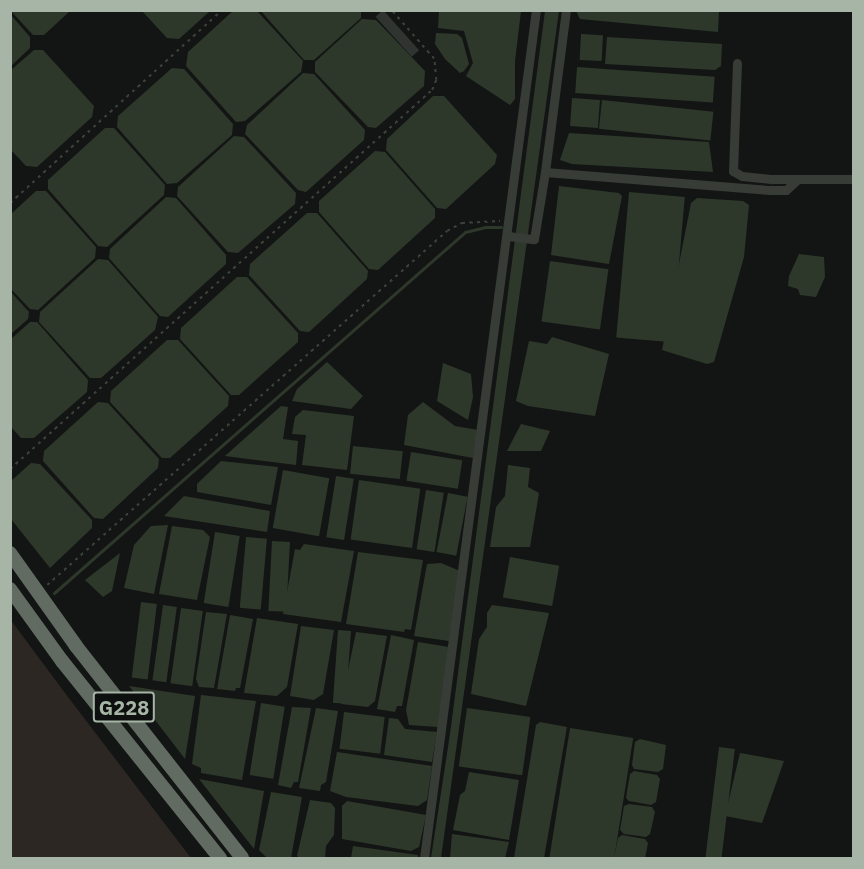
<!DOCTYPE html>
<html>
<head>
<meta charset="utf-8">
<style>
  body { margin:0 }
  #map { position:relative; width:864px; height:869px; overflow:hidden; background:#131514; font-family:"IBM Plex Sans",sans-serif }
  div>[style] { position:absolute }
  [style*='--x'] { left:calc(var(--x)*1px); top:calc(var(--y)*1px); width:calc(var(--w)*1px); rotate:calc(var(--a)*1deg) }
  .green>* { inset:0; background:#2d2724 }
  .water>* { inset:0; background:#2e382a; transform-origin:0 0 }
  .stream>* { height:3px; margin:-1.5px; padding:0 1.5px; transform-origin:1.5px; border-radius:1.5px; background:#2e382a }
  .building>* { inset:0; background:#303431; transform-origin:0 0 }
  .path>* { height:1.5px; margin-top:-0.75px; transform-origin:0; background:repeating-linear-gradient(90deg,#3b413b 0 3px,transparent 0 7.5px) }
  .minor>* { height:9px; margin:-4.5px; padding:0 4.5px; transform-origin:4.5px; border-radius:4.5px; background:#373c37 }
  .highway>* { height:14px; margin:-7px; padding:0 7px; transform-origin:7px; border-radius:7px; background:#616b61 }
  span { translate:-50% -50%; white-space:nowrap; text-align:center; line-height:1.15; -webkit-text-stroke:4.5px #0e100f; paint-order:stroke }
  .shield-label span { padding:2px 4px; background:#0e100f; border:2px solid; border-radius:4px; -webkit-text-stroke-width:0 }
  .shield-label { font-size:20px; color:#a6b5a6; font-weight:700 }
  .frame { position:absolute; inset:0; border:12px solid #a6b5a6; pointer-events:none }
</style>
</head>
<body>
<div id="map">
  <div class="green">
    <div style="clip-path:polygon(10px 619px,68px 697px,191px 858px,11px 858px)"></div>
  </div>
  <div class="water">
    <div style="clip-path:polygon(234px 10px,257px 11px,303px 61px,301px 72px,245px 121px,236px 122px,186px 66px,188px 52px)"></div>
    <div style="clip-path:polygon(11px 11px,70px 10px,70px 11px,44px 35px,33px 35px)"></div>
    <div style="clip-path:polygon(142px 11px,210px 11px,179px 39px,167px 38px)"></div>
    <div style="clip-path:polygon(261px 11px,361px 11px,361px 18px,314px 60px,304px 60px)"></div>
    <div style="clip-path:polygon(439px 11px,521px 11px,515px 61px,515px 99px,510px 105px,466px 76px,473px 63px,464px 31px,438px 28px)"></div>
    <div style="clip-path:polygon(545px 11px,559px 11px,441px 858px,431px 858px,450px 734px)"></div>
    <div style="clip-path:polygon(576px 11px,719px 11px,718px 32px,580px 19px)"></div>
    <div style="clip-path:polygon(11px 15px,30px 37px,30px 48px,11px 66px)"></div>
    <div style="clip-path:polygon(362px 19px,376px 20px,425px 71px,424px 86px,376px 128px,368px 127px,315px 72px,315px 62px)"></div>
    <div style="clip-path:polygon(436px 33px,457px 34px,462px 38px,469px 64px,464px 71px,460px 73px,445px 59px,435px 44px)"></div>
    <div style="left:581px;top:34px;width:22px;height:26px;rotate:3deg"></div>
    <div style="clip-path:polygon(607px 37px,722px 44px,721px 66px,715px 70px,605px 64px)"></div>
    <div style="clip-path:polygon(34px 50px,43px 50px,94px 106px,92px 117px,37px 167px,26px 166px,10px 149px,11px 70px)"></div>
    <div style="left:577px;top:67px;width:138px;height:26px;rotate:4deg"></div>
    <div style="clip-path:polygon(172px 68px,184px 69px,233px 124px,232px 135px,177px 183px,167px 184px,117px 127px,118px 116px)"></div>
    <div style="clip-path:polygon(303px 73px,314px 74px,365px 130px,364px 140px,306px 192px,298px 190px,245px 134px,247px 125px)"></div>
    <div style="clip-path:polygon(433px 96px,444px 96px,497px 155px,495px 164px,446px 209px,437px 208px,386px 150px,387px 139px)"></div>
    <div style="left:572px;top:98px;width:28px;height:28px;rotate:4deg"></div>
    <div style="left:602px;top:100px;width:112px;height:29px;rotate:6deg"></div>
    <div style="clip-path:polygon(105px 128px,114px 128px,165px 185px,164px 195px,107px 247px,98px 246px,48px 189px,48px 180px)"></div>
    <div style="clip-path:polygon(569px 133px,709px 142px,713px 172px,572px 164px,560px 160px)"></div>
    <div style="clip-path:polygon(234px 136px,244px 137px,296px 193px,295px 204px,238px 253px,228px 252px,177px 196px,178px 187px)"></div>
    <div style="clip-path:polygon(375px 151px,385px 152px,435px 209px,435px 218px,378px 270px,369px 269px,319px 212px,319px 201px)"></div>
    <div style="clip-path:polygon(559px 186px,619px 193px,622px 196px,609px 264px,551px 255px)"></div>
    <div style="clip-path:polygon(36px 191px,46px 191px,96px 247px,95px 258px,38px 310px,30px 309px,10px 288px,11px 214px)"></div>
    <div style="left:629px;top:192px;width:56px;height:146px;rotate:5deg"></div>
    <div style="clip-path:polygon(166px 197px,176px 198px,226px 255px,226px 264px,168px 317px,160px 316px,109px 258px,110px 249px)"></div>
    <div style="clip-path:polygon(697px 198px,743px 201px,749px 205px,744px 257px,714px 362px,707px 364px,662px 350px,691px 203px)"></div>
    <div style="clip-path:polygon(307px 213px,317px 213px,368px 271px,367px 279px,309px 332px,300px 331px,249px 275px,250px 264px)"></div>
    <div style="clip-path:polygon(799px 254px,824px 257px,825px 277px,816px 297px,800px 295px,798px 289px,788px 286px,789px 276px)"></div>
    <div style="clip-path:polygon(98px 259px,108px 260px,158px 317px,155px 330px,101px 378px,90px 378px,39px 322px,40px 312px)"></div>
    <div style="left:550px;top:261px;width:59px;height:61px;rotate:8deg"></div>
    <div style="clip-path:polygon(237px 277px,247px 277px,298px 333px,298px 342px,239px 395px,231px 395px,180px 339px,181px 328px)"></div>
    <div style="clip-path:polygon(11px 292px,29px 312px,28px 319px,11px 334px)"></div>
    <div style="clip-path:polygon(30px 322px,37px 322px,88px 380px,87px 392px,34px 438px,21px 438px,11px 427px,11px 339px)"></div>
    <div style="clip-path:polygon(552px 337px,609px 354px,595px 416px,528px 406px,516px 401px,529px 341px,547px 344px)"></div>
    <div style="clip-path:polygon(167px 340px,178px 340px,229px 396px,228px 406px,170px 458px,162px 458px,110px 402px,111px 391px)"></div>
    <div style="clip-path:polygon(327px 362px,363px 396px,351px 409px,292px 401px,297px 389px)"></div>
    <div style="clip-path:polygon(443px 363px,471px 374px,473px 397px,468px 420px,437px 401px)"></div>
    <div style="clip-path:polygon(98px 402px,108px 403px,159px 459px,158px 468px,103px 519px,94px 518px,43px 461px,44px 451px)"></div>
    <div style="clip-path:polygon(423px 402px,455px 426px,478px 430px,473px 458px,404px 445px,408px 415px)"></div>
    <div style="clip-path:polygon(281px 406px,288px 407px,283px 439px,298px 441px,296px 465px,225px 456px)"></div>
    <div style="clip-path:polygon(303px 410px,354px 416px,347px 470px,302px 465px,306px 435px,292px 434px,295px 417px)"></div>
    <div style="clip-path:polygon(521px 424px,550px 431px,541px 451px,507px 451px)"></div>
    <div style="left:353px;top:446px;width:50px;height:28px;rotate:6deg"></div>
    <div style="left:411px;top:452px;width:52px;height:29px;rotate:9deg"></div>
    <div style="clip-path:polygon(221px 461px,278px 467px,271px 505px,197px 492px,197px 484px)"></div>
    <div style="clip-path:polygon(31px 463px,40px 464px,92px 520px,92px 528px,50px 568px,11px 519px,11px 481px)"></div>
    <div style="clip-path:polygon(508px 465px,530px 468px,528px 487px,539px 493px,530px 547px,490px 547px,496px 507px,505px 496px)"></div>
    <div style="left:283px;top:470px;width:47px;height:59px;rotate:10deg"></div>
    <div style="left:336px;top:476px;width:18px;height:62px;rotate:9deg"></div>
    <div style="left:359px;top:480px;width:62px;height:60px;rotate:8deg"></div>
    <div style="left:426px;top:490px;width:18px;height:60px;rotate:9deg"></div>
    <div style="left:448px;top:493px;width:20px;height:60px;rotate:11deg"></div>
    <div style="clip-path:polygon(184px 496px,270px 511px,267px 532px,164px 516px)"></div>
    <div style="clip-path:polygon(168px 525px,154px 594px,124px 588px,134px 545px,151px 526px)"></div>
    <div style="clip-path:polygon(172px 526px,203px 530px,210px 537px,197px 600px,159px 594px)"></div>
    <div style="left:215px;top:532px;width:25px;height:72px;rotate:9deg"></div>
    <div style="left:246px;top:537px;width:21px;height:71px;rotate:5deg"></div>
    <div style="left:272px;top:541px;width:18px;height:70px;rotate:3deg"></div>
    <div style="clip-path:polygon(304px 544px,354px 551px,341px 622px,283px 614px,295px 549px,300px 550px)"></div>
    <div style="clip-path:polygon(358px 552px,423px 560px,411px 630px,405px 629px,404px 632px,346px 624px)"></div>
    <div style="clip-path:polygon(120px 553px,112px 591px,103px 597px,85px 580px)"></div>
    <div style="left:510px;top:557px;width:50px;height:41px;rotate:10deg"></div>
    <div style="clip-path:polygon(441px 563px,460px 571px,449px 641px,414px 636px,427px 564px)"></div>
    <div style="left:141px;top:602px;width:16px;height:76px;rotate:7deg"></div>
    <div style="left:163px;top:605px;width:14px;height:76px;rotate:8deg"></div>
    <div style="clip-path:polygon(492px 605px,549px 613px,526px 706px,471px 694px,479px 639px,487px 627px,487px 613px)"></div>
    <div style="left:181px;top:608px;width:22px;height:76px;rotate:8deg"></div>
    <div style="clip-path:polygon(206px 612px,227px 614px,214px 688px,199px 687px,196px 679px)"></div>
    <div style="clip-path:polygon(230px 615px,253px 619px,240px 688px,236px 688px,235px 691px,217px 689px)"></div>
    <div style="clip-path:polygon(257px 618px,298px 624px,287px 687px,277px 696px,244px 693px)"></div>
    <div style="clip-path:polygon(301px 626px,334px 630px,323px 694px,314px 700px,290px 696px)"></div>
    <div style="left:338px;top:630px;width:13px;height:73px;rotate:4deg"></div>
    <div style="clip-path:polygon(356px 632px,387px 636px,375px 701px,368px 707px,341px 704px)"></div>
    <div style="clip-path:polygon(391px 635px,414px 640px,402px 706px,397px 706px,395px 712px,377px 709px)"></div>
    <div style="clip-path:polygon(418px 642px,449px 647px,438px 727px,409px 725px,406px 710px)"></div>
    <div style="clip-path:polygon(129px 686px,195px 696px,185px 759px)"></div>
    <div style="clip-path:polygon(201px 695px,256px 701px,242px 780px,201px 773px,201px 768px,192px 764px)"></div>
    <div style="left:261px;top:703px;width:24px;height:73px;rotate:9deg"></div>
    <div style="clip-path:polygon(292px 707px,311px 708px,298px 782px,294px 782px,291px 788px,278px 785px)"></div>
    <div style="clip-path:polygon(316px 708px,338px 711px,326px 782px,321px 785px,320px 791px,299px 788px)"></div>
    <div style="left:467px;top:708px;width:64px;height:59px;rotate:8deg"></div>
    <div style="left:344px;top:712px;width:41px;height:37px;rotate:7deg"></div>
    <div style="clip-path:polygon(389px 718px,398px 719px,405px 729px,437px 732px,432px 762px,384px 755px)"></div>
    <div style="clip-path:polygon(540px 722px,567px 727px,544px 858px,514px 858px,536px 725px)"></div>
    <div style="left:570px;top:728px;width:64px;height:132px;rotate:9deg"></div>
    <div style="clip-path:polygon(640px 739px,666px 745px,663px 769px,658px 772px,634px 769px,632px 765px,635px 742px)"></div>
    <div style="left:719px;top:747px;width:16px;height:114px;rotate:7deg"></div>
    <div style="clip-path:polygon(337px 752px,432px 766px,427px 800px,418px 806px,346px 797px,330px 791px)"></div>
    <div style="clip-path:polygon(740px 753px,784px 761px,762px 823px,725px 816px)"></div>
    <div style="clip-path:polygon(634px 771px,657px 775px,660px 779px,656px 802px,651px 805px,629px 801px,626px 798px,630px 774px)"></div>
    <div style="clip-path:polygon(469px 772px,519px 780px,509px 840px,453px 830px,460px 795px,465px 791px)"></div>
    <div style="clip-path:polygon(199px 779px,264px 791px,254px 849px)"></div>
    <div style="clip-path:polygon(271px 792px,302px 797px,291px 858px,267px 858px,259px 850px)"></div>
    <div style="clip-path:polygon(310px 800px,331px 803px,335px 808px,334px 835px,326px 846px,325px 858px,299px 858px,297px 856px)"></div>
    <div style="clip-path:polygon(347px 801px,426px 815px,419px 847px,411px 851px,342px 839px,342px 806px)"></div>
    <div style="clip-path:polygon(629px 804px,652px 807px,655px 812px,650px 834px,646px 837px,624px 834px,620px 830px,624px 806px)"></div>
    <div style="clip-path:polygon(452px 834px,509px 842px,505px 858px,450px 858px)"></div>
    <div style="clip-path:polygon(622px 835px,645px 839px,648px 843px,645px 858px,614px 858px,618px 838px)"></div>
    <div style="clip-path:polygon(353px 846px,418px 855px,418px 858px,351px 858px)"></div>
  </div>
  <div class="stream">
    <div style="--x:54;--y:593;--w:547;--a:-41.29"></div>
    <div style="--x:465;--y:232;--w:21;--a:-14"></div>
    <div style="--x:485;--y:227;--w:16;--a:0"></div>
  </div>
  <div class="building">
    <div style="left:383px;top:10px;width:54px;height:10px;rotate:48deg"></div>
  </div>
  <div class="path">
    <div style="--x:10;--y:203;--w:287;--a:-42.3"></div>
    <div style="--x:10;--y:469;--w:567;--a:-41.93"></div>
    <div style="--x:432;--y:90;--w:11;--a:-68"></div>
    <div style="--x:436;--y:80;--w:21;--a:-95"></div>
    <div style="--x:434;--y:59;--w:65;--a:-131.3"></div>
    <div style="--x:47;--y:585;--w:534;--a:-41.51"></div>
    <div style="--x:447;--y:231;--w:17;--a:-28"></div>
    <div style="--x:462;--y:223;--w:38;--a:-3"></div>
  </div>
  <div class="minor">
    <div style="--x:566;--y:10;--w:163;--a:97.4"></div>
    <div style="--x:545;--y:172;--w:226;--a:4.6"></div>
    <div style="--x:770;--y:190;--w:16;--a:0"></div>
    <div style="--x:786;--y:190;--w:16;--a:-43"></div>
    <div style="--x:737;--y:63;--w:108;--a:92.1"></div>
    <div style="--x:733;--y:171;--w:10;--a:29"></div>
    <div style="--x:742;--y:176;--w:31;--a:6"></div>
    <div style="--x:773;--y:179;--w:81;--a:0"></div>
    <div style="--x:508;--y:236;--w:26;--a:7"></div>
    <div style="--x:534;--y:239;--w:68;--a:-80.7"></div>
    <div style="--x:424;--y:858;--w:855;--a:-82.48"></div>
  </div>
  <div class="highway">
    <div style="--x:10;--y:553;--w:114;--a:54.6"></div>
    <div style="--x:76;--y:646;--w:269;--a:51.9"></div>
    <div style="--x:10;--y:589;--w:89;--a:54.2"></div>
    <div style="--x:62;--y:661;--w:253;--a:51.3"></div>
  </div>
  <div class="shield-label">
    <span style="left:124px;top:707px">G228</span>
  </div>
  <div class="frame"></div>
</div>
</body>
</html>
